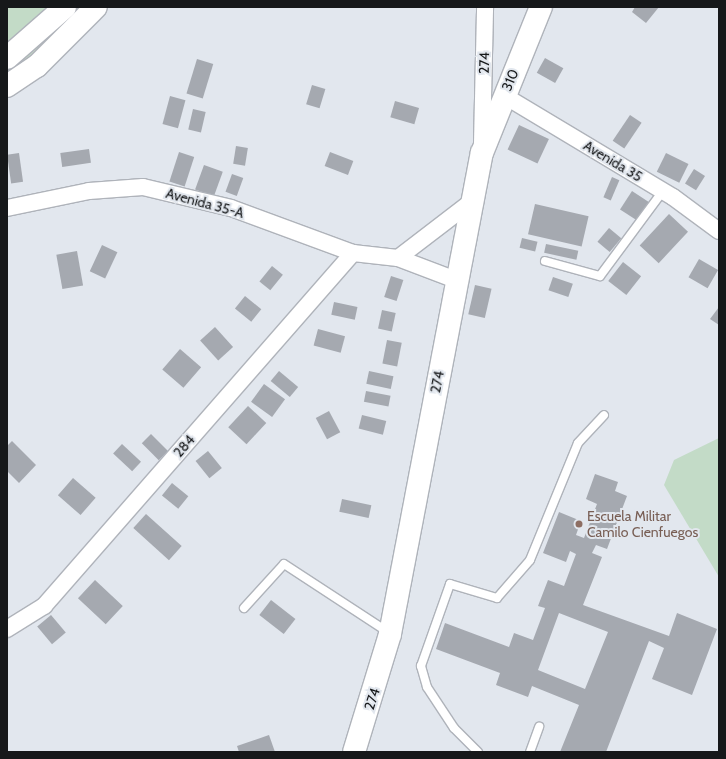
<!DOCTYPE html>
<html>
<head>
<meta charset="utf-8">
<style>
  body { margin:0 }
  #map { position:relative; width:726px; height:759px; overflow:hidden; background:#e2e7ee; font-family:Cabin,sans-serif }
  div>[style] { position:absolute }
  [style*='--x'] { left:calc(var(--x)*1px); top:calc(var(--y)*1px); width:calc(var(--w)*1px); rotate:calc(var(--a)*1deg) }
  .green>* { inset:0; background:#c3dbc7 }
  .building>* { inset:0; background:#a5a9b0; transform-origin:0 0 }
  .roads { filter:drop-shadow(1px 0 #afb3ba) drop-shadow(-1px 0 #afb3ba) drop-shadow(0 1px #afb3ba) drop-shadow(0 -1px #afb3ba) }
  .lane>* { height:8px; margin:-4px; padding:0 4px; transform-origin:4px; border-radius:4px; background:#fff }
  .street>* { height:16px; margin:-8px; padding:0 8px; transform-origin:8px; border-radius:8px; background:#fff }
  .secondary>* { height:22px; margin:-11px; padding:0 11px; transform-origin:11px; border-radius:11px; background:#fff }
  .highway>* { height:22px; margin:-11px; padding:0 11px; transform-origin:11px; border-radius:11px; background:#fff }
  .dots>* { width:11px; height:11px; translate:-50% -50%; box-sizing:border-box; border:2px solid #e2e7ee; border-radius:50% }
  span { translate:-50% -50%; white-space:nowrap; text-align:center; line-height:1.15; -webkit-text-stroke:4px #e2e7ee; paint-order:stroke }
  .street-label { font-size:14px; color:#16181a }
  .education-label { font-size:14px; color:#785e54 }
  .left { translate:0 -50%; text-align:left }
  .frame { position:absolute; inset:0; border:8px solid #16181a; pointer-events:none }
</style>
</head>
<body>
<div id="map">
  <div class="green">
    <div style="clip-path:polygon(7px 7px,53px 7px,7px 47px)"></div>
    <div style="clip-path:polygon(75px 7px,86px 7px,58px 39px,7px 77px,7px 64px)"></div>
    <div style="clip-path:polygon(719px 438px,719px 577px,664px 485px,674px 460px)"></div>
  </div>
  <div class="building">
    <div style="clip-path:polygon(635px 7px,659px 7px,646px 23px,632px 12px)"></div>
    <div style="left:545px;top:58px;width:21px;height:17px;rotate:29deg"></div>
    <div style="left:197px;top:59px;width:17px;height:36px;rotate:17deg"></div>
    <div style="left:312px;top:85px;width:14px;height:20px;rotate:17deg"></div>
    <div style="left:170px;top:96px;width:16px;height:29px;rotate:15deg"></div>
    <div style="left:395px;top:101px;width:25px;height:17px;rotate:16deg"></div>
    <div style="left:193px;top:109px;width:13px;height:21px;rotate:13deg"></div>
    <div style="left:630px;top:115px;width:14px;height:31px;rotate:34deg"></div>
    <div style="left:519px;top:125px;width:33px;height:27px;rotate:25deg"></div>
    <div style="left:236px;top:146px;width:12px;height:18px;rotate:9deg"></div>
    <div style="left:89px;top:149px;width:14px;height:29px;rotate:82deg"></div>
    <div style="left:179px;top:152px;width:16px;height:31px;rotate:18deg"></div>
    <div style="left:330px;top:152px;width:25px;height:15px;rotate:21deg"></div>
    <div style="left:19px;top:153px;width:29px;height:12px;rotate:82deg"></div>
    <div style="left:666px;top:153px;width:25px;height:21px;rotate:26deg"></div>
    <div style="left:204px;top:165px;width:20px;height:26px;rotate:20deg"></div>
    <div style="left:694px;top:169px;width:13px;height:17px;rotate:32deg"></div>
    <div style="left:232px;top:174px;width:12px;height:19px;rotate:20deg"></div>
    <div style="left:612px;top:177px;width:8px;height:22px;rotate:23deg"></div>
    <div style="left:632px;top:191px;width:20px;height:22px;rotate:33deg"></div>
    <div style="left:535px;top:204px;width:55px;height:31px;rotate:13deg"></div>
    <div style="left:669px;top:214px;width:26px;height:43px;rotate:43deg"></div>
    <div style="left:609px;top:228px;width:16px;height:18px;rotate:40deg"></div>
    <div style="left:522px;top:238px;width:16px;height:10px;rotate:14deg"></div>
    <div style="left:546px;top:244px;width:33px;height:9px;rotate:12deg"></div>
    <div style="left:102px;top:245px;width:17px;height:29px;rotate:25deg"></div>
    <div style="left:77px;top:251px;width:35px;height:21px;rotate:80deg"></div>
    <div style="left:699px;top:259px;width:22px;height:21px;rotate:30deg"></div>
    <div style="left:623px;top:262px;width:23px;height:24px;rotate:38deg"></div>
    <div style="left:272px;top:266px;width:14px;height:20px;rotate:39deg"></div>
    <div style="left:391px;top:276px;width:13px;height:22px;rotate:18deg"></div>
    <div style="left:553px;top:277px;width:21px;height:14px;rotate:19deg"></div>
    <div style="left:475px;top:285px;width:17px;height:30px;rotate:13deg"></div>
    <div style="left:245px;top:296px;width:21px;height:16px;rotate:39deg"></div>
    <div style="left:334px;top:302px;width:24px;height:13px;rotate:12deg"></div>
    <div style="clip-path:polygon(719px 307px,719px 325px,710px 319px)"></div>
    <div style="left:382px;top:310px;width:14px;height:19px;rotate:12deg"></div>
    <div style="left:215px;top:327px;width:27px;height:20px;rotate:48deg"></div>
    <div style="left:318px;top:329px;width:28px;height:17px;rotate:15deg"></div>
    <div style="left:387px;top:340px;width:15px;height:24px;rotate:11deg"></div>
    <div style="left:180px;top:349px;width:28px;height:27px;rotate:41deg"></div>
    <div style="left:279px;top:371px;width:25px;height:13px;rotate:40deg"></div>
    <div style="left:369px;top:371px;width:25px;height:13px;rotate:12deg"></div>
    <div style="left:264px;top:384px;width:26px;height:22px;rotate:36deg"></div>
    <div style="left:366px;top:391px;width:25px;height:11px;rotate:11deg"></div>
    <div style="left:248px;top:406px;width:25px;height:29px;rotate:43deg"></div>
    <div style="left:329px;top:411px;width:24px;height:15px;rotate:62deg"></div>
    <div style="left:362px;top:415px;width:25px;height:14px;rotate:14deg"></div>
    <div style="left:151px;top:434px;width:24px;height:13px;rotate:45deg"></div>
    <div style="clip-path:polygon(12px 441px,36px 465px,19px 483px,7px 471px,7px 446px)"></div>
    <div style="left:122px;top:444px;width:26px;height:13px;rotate:43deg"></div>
    <div style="left:208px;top:451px;width:22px;height:16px;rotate:51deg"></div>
    <div style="clip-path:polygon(evenodd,595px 474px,618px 482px,615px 491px,627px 496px,607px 549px,596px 545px,592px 553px,602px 557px,583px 605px,669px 636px,677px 613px,717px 629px,692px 695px,652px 679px,664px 648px,649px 641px,606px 752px,560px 752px,579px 705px,532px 686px,528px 697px,496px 685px,500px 673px,436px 649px,445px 623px,509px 647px,514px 633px,533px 640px,545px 608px,538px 606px,548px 580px,564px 586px,576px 554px,570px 551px,566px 562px,543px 553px,559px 512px,581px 521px,576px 535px,584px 538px,597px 504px,586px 499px,595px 474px,559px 613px,608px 632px,585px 689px,538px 670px,559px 613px)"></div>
    <div style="left:73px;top:478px;width:30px;height:23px;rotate:41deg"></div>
    <div style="left:172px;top:483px;width:21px;height:16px;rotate:39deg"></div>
    <div style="left:342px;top:499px;width:30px;height:13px;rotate:12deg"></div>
    <div style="left:146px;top:514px;width:48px;height:19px;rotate:42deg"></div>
    <div style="left:95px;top:580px;width:38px;height:25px;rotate:43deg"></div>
    <div style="left:271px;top:600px;width:31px;height:19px;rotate:38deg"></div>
    <div style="left:51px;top:615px;width:23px;height:18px;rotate:50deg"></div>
    <div style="clip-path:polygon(269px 735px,275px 752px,239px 752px,237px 746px)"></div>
  </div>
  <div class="roads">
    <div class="lane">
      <div style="--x:545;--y:261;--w:57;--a:15.3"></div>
      <div style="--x:600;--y:276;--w:106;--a:-53.5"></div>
      <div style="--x:244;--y:608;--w:59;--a:-47.7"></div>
      <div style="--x:284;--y:564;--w:124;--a:33.2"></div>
      <div style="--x:478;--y:752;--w:34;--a:-135"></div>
      <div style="--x:454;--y:728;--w:49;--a:-123.4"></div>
      <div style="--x:427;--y:687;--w:22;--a:-106"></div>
      <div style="--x:421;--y:666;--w:87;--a:-70.5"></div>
      <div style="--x:450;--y:584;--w:49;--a:16.6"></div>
      <div style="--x:497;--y:598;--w:50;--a:-49"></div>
      <div style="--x:530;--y:560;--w:126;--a:-67.7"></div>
      <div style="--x:578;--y:443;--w:38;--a:-47"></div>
      <div style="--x:530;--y:752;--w:27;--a:-70"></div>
    </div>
    <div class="street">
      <div style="--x:503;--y:95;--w:198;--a:31"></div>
      <div style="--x:673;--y:197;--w:57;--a:36.5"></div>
      <div style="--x:482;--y:143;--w:136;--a:-88.7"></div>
      <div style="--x:7;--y:208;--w:84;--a:-11.7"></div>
      <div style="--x:89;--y:191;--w:54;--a:-4.2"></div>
      <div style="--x:143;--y:187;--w:90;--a:13.4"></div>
      <div style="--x:231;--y:208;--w:130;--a:20.2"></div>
      <div style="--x:353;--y:253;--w:45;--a:6.3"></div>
      <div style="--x:398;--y:258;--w:62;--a:20.8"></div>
      <div style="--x:398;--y:258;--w:91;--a:-37.4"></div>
      <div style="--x:7;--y:629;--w:44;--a:-31.9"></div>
      <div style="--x:44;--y:606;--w:469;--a:-48.8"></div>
    </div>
    <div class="secondary">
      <div style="--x:354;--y:752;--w:123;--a:-73"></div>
      <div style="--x:390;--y:634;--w:490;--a:-79.2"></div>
      <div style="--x:482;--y:153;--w:157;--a:-68"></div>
    </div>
    <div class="highway">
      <div style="--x:7;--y:58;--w:77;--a:-41.3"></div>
      <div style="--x:7;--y:86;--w:36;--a:-34"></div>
      <div style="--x:37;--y:66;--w:83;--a:-45"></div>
    </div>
  </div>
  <div class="dots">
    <div style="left:579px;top:524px;background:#8d6e63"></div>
  </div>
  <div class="street-label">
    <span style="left:484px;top:63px;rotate:-89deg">274</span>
    <span style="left:510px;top:80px;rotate:-67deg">310</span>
    <span style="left:613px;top:161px;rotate:31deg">Avenida 35</span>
    <span style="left:205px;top:203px;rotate:15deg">Avenida 35-A</span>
    <span style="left:437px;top:382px;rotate:-79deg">274</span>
    <span style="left:184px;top:446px;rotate:-49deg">284</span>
    <span style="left:372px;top:699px;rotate:-72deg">274</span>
  </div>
  <div class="education-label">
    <span class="left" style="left:587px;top:524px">Escuela Militar<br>Camilo Cienfuegos</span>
  </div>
  <div class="frame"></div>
</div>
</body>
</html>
